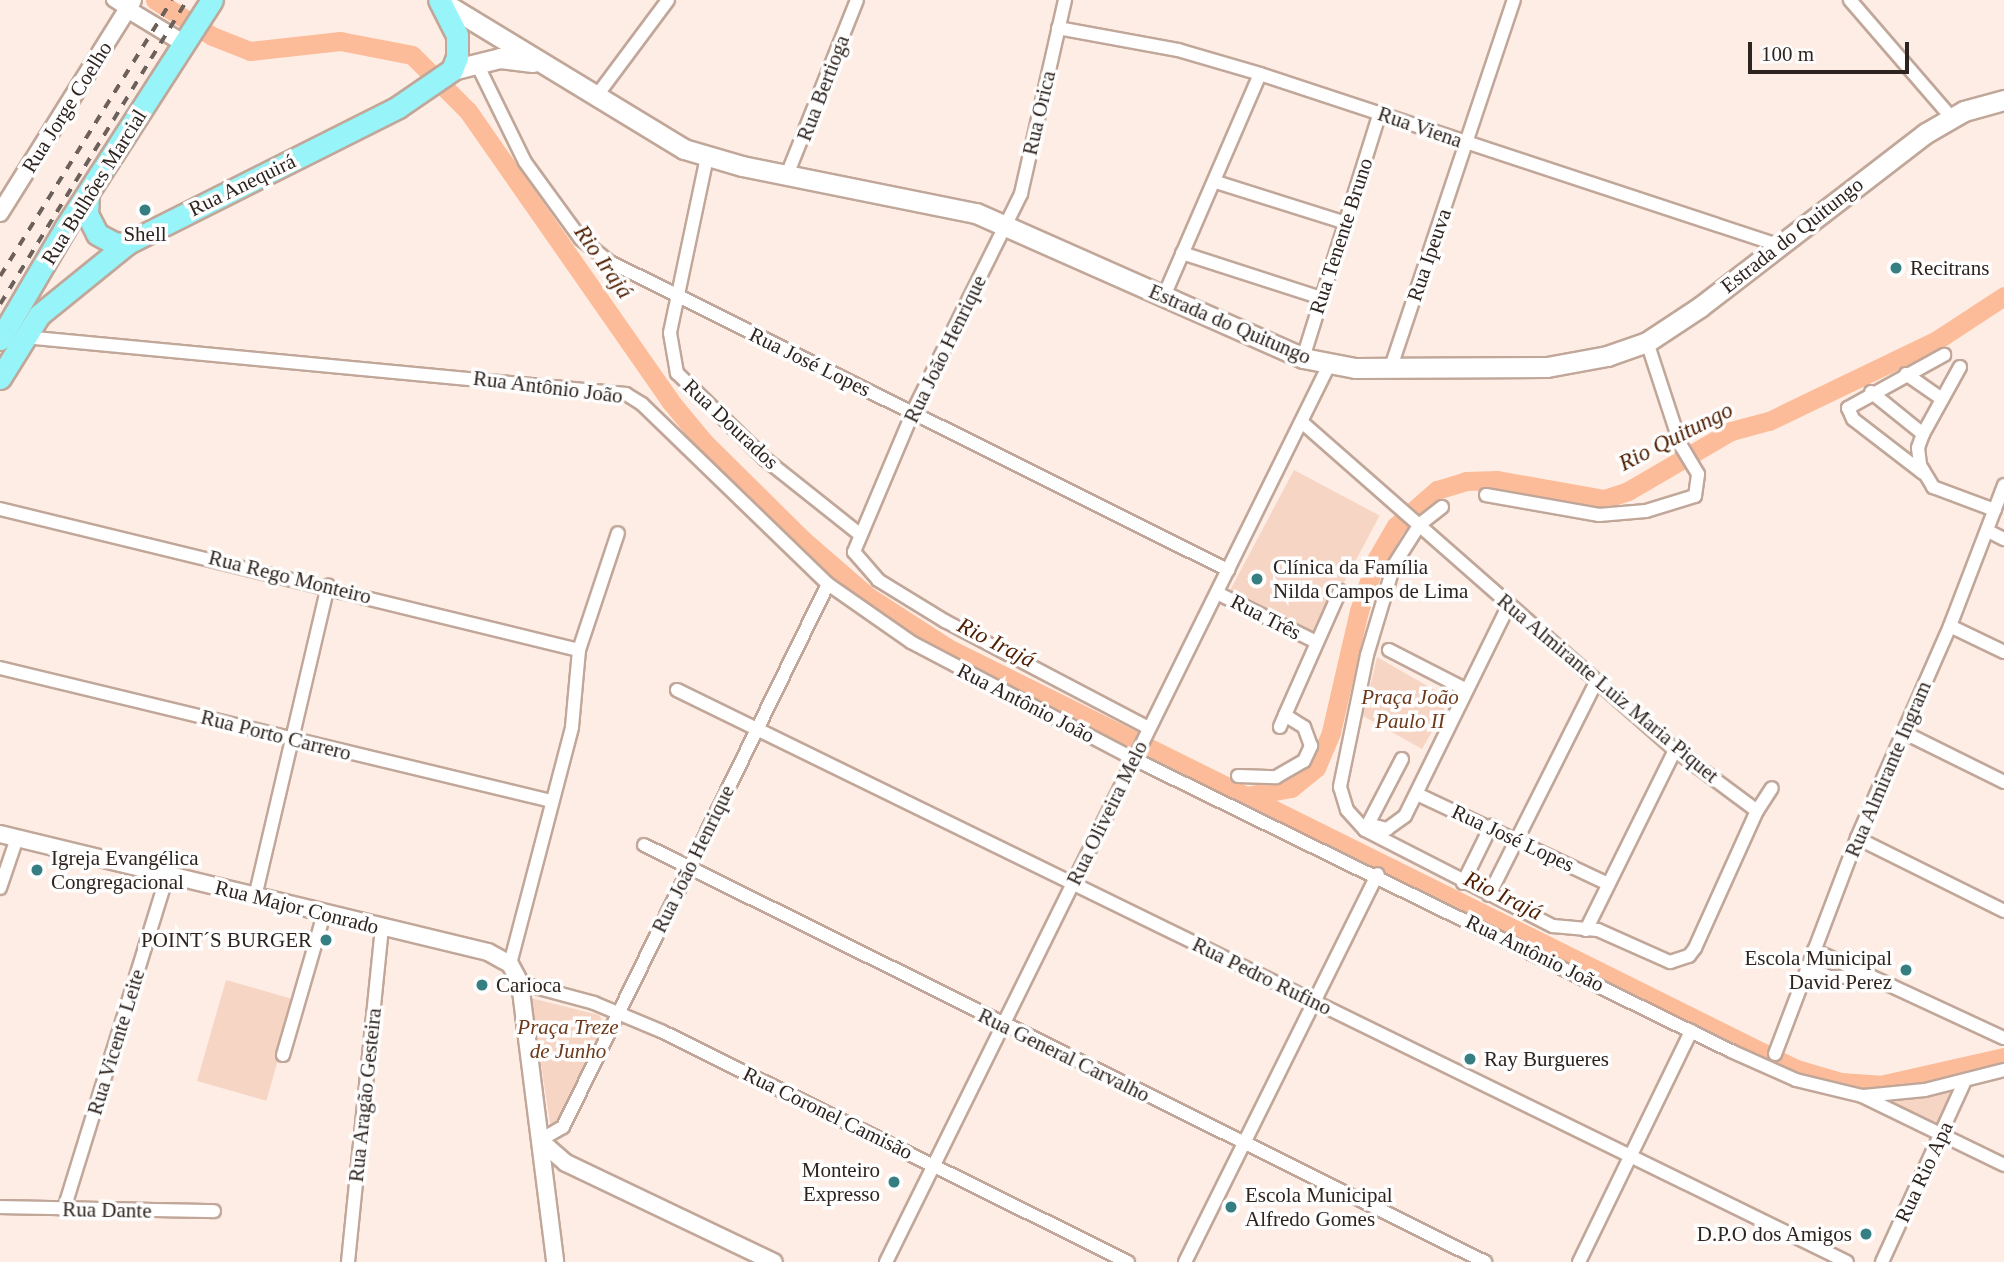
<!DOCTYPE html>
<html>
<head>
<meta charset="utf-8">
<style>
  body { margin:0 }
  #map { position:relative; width:2004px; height:1262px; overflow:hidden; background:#feede4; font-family:Georgia,serif }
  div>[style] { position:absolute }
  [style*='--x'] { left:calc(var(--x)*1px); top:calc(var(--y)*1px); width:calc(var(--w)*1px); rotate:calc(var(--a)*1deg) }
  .green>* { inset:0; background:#f7d5c4; transform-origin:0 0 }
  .river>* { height:19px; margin:-9.5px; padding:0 9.5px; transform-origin:9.5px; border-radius:9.5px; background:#fdbc99 }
  .roads { filter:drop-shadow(2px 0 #c1a799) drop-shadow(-2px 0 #c1a799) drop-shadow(0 2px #c1a799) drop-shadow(0 -2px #c1a799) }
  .minor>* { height:12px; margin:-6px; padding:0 6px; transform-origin:6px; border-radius:6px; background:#fff }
  .tertiary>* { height:16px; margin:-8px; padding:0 8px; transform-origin:8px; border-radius:8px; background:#fff }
  .secondary>* { height:19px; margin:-9.5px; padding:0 9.5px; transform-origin:9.5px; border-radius:9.5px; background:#fff }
  .primary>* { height:21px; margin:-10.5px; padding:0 10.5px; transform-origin:10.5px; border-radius:10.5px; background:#97f4f8 }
  .rail>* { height:3.5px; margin-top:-1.75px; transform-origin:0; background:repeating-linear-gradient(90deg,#6c605a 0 9px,transparent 0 18px) }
  .dots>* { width:19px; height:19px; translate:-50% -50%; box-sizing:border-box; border:4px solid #fefefe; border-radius:50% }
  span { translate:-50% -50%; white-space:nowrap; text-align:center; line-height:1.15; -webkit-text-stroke:7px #fefefe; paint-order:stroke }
  .street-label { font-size:21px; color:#2e241f }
  .poi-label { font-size:21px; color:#2e241f }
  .left { translate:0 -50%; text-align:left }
  .right { translate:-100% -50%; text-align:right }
  .park-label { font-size:21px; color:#6c391a; font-style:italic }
  .water-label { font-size:23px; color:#4f1e00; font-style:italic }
  .scale { position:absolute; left:1748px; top:42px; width:161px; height:32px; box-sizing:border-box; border:4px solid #2e241f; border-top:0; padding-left:9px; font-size:21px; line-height:24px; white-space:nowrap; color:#2e241f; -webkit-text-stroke:5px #fefefe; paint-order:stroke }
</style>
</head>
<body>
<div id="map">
  <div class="green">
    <div style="left:1294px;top:470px;width:97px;height:139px;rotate:28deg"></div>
    <div style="clip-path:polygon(1377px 657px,1438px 692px,1444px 700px,1444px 711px,1422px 749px,1363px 716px)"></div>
    <div style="left:226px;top:980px;width:72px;height:105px;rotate:16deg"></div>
    <div style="clip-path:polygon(531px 998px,599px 1015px,607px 1028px,563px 1124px,556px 1126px,550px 1123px)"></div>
    <div style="clip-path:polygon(1956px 1091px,1939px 1129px,1885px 1102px)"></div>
  </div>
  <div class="river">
    <div style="--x:155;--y:0;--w:67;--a:32.3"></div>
    <div style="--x:212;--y:36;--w:41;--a:21.5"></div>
    <div style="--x:250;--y:51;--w:91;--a:-6.3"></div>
    <div style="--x:340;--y:41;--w:73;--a:11"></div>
    <div style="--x:412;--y:55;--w:79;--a:45"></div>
    <div style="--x:468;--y:111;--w:353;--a:55.1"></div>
    <div style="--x:670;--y:401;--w:53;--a:50.3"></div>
    <div style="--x:704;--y:442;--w:139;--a:44.7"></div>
    <div style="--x:803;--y:540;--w:87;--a:40.8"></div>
    <div style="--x:869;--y:597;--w:94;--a:32.8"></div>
    <div style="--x:948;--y:648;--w:947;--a:26.4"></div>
    <div style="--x:1796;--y:1069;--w:47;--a:16.1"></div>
    <div style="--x:1841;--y:1082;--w:39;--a:4"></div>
    <div style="--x:1880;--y:1085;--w:127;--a:-12.7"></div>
    <div style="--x:1246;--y:796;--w:46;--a:-10.1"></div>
    <div style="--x:1291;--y:788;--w:32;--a:-39"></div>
    <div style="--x:1316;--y:768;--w:39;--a:-67"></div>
    <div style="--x:1331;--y:732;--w:124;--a:-77"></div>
    <div style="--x:1359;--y:611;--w:54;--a:-71.6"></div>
    <div style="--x:1376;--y:560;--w:39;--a:-60"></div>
    <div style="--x:1396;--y:526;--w:55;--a:-41.3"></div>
    <div style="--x:1437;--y:490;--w:30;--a:-17"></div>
    <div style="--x:1466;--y:481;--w:31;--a:-2"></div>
    <div style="--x:1497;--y:480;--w:109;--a:10.1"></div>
    <div style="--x:1604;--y:499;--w:25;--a:-18"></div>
    <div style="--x:1628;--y:491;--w:119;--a:-30.2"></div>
    <div style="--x:1731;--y:431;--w:39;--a:-15"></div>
    <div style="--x:1769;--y:421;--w:187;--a:-25.7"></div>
    <div style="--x:1937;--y:340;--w:80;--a:-33.3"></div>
  </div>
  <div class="roads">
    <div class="minor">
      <div style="--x:113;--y:0;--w:17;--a:33"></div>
      <div style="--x:1065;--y:0;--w:199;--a:102.8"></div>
      <div style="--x:1021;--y:194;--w:243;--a:116.4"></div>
      <div style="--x:913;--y:412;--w:152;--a:112.9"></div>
      <div style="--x:854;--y:552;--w:37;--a:49"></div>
      <div style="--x:878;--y:580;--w:79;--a:31.5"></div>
      <div style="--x:945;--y:621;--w:230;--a:27.7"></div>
      <div style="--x:1850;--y:0;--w:155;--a:49.2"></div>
      <div style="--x:1058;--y:28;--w:122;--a:10.4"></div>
      <div style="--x:1178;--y:50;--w:85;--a:16.3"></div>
      <div style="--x:1260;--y:74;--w:545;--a:18.27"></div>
      <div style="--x:476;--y:62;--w:111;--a:63.9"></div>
      <div style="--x:525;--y:162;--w:95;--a:54"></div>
      <div style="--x:581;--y:239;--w:35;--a:39"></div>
      <div style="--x:608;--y:261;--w:693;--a:26.49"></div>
      <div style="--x:595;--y:98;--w:122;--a:-53.3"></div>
      <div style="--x:707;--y:157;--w:180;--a:101.9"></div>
      <div style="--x:670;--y:333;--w:41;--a:80.1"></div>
      <div style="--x:677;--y:373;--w:123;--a:44.3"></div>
      <div style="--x:765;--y:459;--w:119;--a:38.5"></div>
      <div style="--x:787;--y:175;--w:188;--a:-68.2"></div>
      <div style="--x:1216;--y:182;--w:136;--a:17.5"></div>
      <div style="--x:1182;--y:253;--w:146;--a:17.9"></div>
      <div style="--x:1164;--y:296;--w:242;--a:-66.6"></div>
      <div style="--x:24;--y:337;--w:605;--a:5.41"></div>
      <div style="--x:626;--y:394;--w:19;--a:32"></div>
      <div style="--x:642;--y:404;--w:259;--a:44.1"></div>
      <div style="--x:828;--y:584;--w:101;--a:34.9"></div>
      <div style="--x:911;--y:642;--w:252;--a:27.7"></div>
      <div style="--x:1134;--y:759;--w:665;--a:26.06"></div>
      <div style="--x:1731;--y:1051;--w:71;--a:24"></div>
      <div style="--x:1796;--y:1080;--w:68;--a:13.6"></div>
      <div style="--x:1862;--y:1096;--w:158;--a:25.9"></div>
      <div style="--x:1303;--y:358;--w:257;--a:-72.6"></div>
      <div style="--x:1391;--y:367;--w:387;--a:-71.5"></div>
      <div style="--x:1960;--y:367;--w:77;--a:118.9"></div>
      <div style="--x:1923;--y:434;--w:15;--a:110"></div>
      <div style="--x:1918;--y:448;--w:17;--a:83"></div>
      <div style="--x:1920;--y:465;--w:26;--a:59"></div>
      <div style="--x:1933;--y:487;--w:66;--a:20.4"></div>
      <div style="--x:1906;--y:374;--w:44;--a:34.8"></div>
      <div style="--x:1871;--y:392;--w:67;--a:38.9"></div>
      <div style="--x:1304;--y:424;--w:494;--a:41.3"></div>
      <div style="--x:1675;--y:750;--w:102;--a:36.6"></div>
      <div style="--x:1923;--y:473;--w:88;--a:-142.4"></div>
      <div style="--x:1853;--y:419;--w:12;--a:-114"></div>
      <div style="--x:1848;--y:408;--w:110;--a:-28.9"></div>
      <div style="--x:1486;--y:495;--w:115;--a:10"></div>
      <div style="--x:1599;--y:515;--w:47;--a:-4.9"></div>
      <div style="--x:1646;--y:511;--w:51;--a:-17"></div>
      <div style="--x:1695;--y:496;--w:22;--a:-82"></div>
      <div style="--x:1698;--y:474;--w:33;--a:-121"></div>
      <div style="--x:1681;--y:446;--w:109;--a:-108.1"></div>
      <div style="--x:1442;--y:507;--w:28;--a:142"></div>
      <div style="--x:1420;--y:524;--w:49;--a:122.4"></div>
      <div style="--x:1394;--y:565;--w:94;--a:106.7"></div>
      <div style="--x:1367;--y:655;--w:135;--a:101.6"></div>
      <div style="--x:1340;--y:787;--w:24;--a:73"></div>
      <div style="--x:1347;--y:810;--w:27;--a:48"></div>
      <div style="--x:1365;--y:830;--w:211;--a:27.1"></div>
      <div style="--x:1553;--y:926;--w:45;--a:5.1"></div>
      <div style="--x:1598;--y:930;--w:79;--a:24"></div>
      <div style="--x:1670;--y:962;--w:20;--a:-18"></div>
      <div style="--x:1689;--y:956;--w:10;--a:-53"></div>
      <div style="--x:1695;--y:948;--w:150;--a:-65.7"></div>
      <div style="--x:1757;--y:811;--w:27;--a:-57"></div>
      <div style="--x:0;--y:509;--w:596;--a:13.69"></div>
      <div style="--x:1988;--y:531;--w:18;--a:27"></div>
      <div style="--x:1217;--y:593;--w:110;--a:26.3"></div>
      <div style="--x:1950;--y:626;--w:60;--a:25.7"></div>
      <div style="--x:1389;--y:650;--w:85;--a:27.2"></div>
      <div style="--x:0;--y:668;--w:567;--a:13.57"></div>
      <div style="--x:677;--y:690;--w:1302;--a:26.05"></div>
      <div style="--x:1285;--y:715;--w:136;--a:-66.1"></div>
      <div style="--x:1903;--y:732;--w:113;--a:26.3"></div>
      <div style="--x:1238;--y:776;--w:38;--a:2"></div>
      <div style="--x:1276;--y:777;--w:32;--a:-30"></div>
      <div style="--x:1304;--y:761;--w:17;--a:-65"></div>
      <div style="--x:1311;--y:746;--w:20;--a:-110"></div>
      <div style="--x:1304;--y:727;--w:22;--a:-148"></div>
      <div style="--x:1285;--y:715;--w:13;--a:113"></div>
      <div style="--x:1417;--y:794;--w:211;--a:25.2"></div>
      <div style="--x:1368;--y:824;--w:20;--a:15"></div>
      <div style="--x:1387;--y:829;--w:22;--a:-36"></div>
      <div style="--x:1405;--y:816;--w:235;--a:-63.8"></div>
      <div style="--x:1365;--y:830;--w:80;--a:-62.5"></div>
      <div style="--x:1857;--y:838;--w:164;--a:26.4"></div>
      <div style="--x:644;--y:845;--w:939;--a:26.37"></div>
      <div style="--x:1463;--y:883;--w:64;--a:-63.8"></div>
      <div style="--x:0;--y:888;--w:53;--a:-71.2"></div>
      <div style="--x:1489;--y:895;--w:238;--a:-63.3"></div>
      <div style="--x:255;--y:897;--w:320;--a:-76.8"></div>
      <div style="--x:1586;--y:930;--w:201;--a:-63.7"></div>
      <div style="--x:1814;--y:950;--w:209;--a:24.9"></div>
      <div style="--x:510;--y:964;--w:245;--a:-75.3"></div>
      <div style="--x:572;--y:727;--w:77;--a:-84.8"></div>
      <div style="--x:579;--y:650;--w:123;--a:-71.6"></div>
      <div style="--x:1807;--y:969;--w:24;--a:19"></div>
      <div style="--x:1830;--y:977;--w:39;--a:-1"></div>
      <div style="--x:520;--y:983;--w:77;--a:15.1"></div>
      <div style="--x:594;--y:1003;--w:73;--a:22.7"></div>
      <div style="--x:661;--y:1031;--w:521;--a:26.32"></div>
      <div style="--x:1775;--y:1054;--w:231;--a:-69.2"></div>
      <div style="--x:1857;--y:838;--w:232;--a:-66.3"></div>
      <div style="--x:1950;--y:626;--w:151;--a:-69"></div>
      <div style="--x:283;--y:1055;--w:147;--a:-73.8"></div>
      <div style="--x:1864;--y:1096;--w:61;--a:-5.6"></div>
      <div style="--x:1925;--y:1090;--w:81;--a:-14.2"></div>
      <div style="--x:542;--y:1139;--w:24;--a:-30"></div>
      <div style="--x:563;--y:1127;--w:604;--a:-63.99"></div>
      <div style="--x:0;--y:1207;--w:214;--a:1.1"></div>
      <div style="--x:64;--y:1209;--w:351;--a:-72.8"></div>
      <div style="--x:348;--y:1262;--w:335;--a:-84.2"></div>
      <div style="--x:886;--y:1262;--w:1000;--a:-63.72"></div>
      <div style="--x:1185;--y:1262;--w:433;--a:-63.6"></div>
      <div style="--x:1579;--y:1262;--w:257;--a:-64.1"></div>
      <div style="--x:1882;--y:1262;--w:199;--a:-65.4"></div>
    </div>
    <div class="tertiary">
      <div style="--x:127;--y:9;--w:68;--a:31.1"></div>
      <div style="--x:0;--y:213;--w:251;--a:-58"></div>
      <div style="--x:0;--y:834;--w:502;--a:13.59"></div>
      <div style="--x:488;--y:952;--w:25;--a:29"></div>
      <div style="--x:510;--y:964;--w:21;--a:62"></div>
      <div style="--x:520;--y:983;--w:281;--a:82.8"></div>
      <div style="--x:543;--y:1143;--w:30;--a:41"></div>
      <div style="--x:566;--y:1163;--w:230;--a:25.5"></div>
    </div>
    <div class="secondary">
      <div style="--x:439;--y:0;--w:287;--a:31.3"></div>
      <div style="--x:684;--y:149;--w:60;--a:16.3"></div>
      <div style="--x:742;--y:166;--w:239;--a:11.4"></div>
      <div style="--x:976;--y:213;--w:358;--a:23.9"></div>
      <div style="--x:1303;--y:358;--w:53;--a:10.9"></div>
      <div style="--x:1355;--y:368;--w:192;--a:-0.3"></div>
      <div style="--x:1547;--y:367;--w:61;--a:-10.4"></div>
      <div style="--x:1607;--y:356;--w:42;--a:-19.3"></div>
      <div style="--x:1647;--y:342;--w:64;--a:-33.4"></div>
      <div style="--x:1700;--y:307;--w:285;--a:-37.6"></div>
      <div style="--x:1926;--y:133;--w:44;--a:-30.1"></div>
      <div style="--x:1964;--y:111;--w:41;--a:-15.4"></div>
      <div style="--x:452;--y:70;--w:49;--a:-14"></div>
      <div style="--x:500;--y:58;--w:33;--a:7"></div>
    </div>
    <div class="primary">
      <div style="--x:88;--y:195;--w:19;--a:93"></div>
      <div style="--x:87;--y:214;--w:22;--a:63"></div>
      <div style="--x:97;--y:234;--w:21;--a:28"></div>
      <div style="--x:116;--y:244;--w:12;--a:-5"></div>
      <div style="--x:0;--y:339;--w:129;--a:-59.6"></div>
      <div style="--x:65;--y:228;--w:271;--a:-57.2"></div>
      <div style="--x:0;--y:378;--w:74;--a:-58.2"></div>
      <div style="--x:39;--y:315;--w:114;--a:-39"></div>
      <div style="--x:128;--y:243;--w:302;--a:-26.7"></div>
      <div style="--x:398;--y:107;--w:65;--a:-34.4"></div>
      <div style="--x:452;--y:70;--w:14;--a:-69"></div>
      <div style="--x:457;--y:57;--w:22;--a:-90"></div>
      <div style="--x:457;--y:35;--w:39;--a:-117"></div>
    </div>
  </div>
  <div class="rail">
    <div style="--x:0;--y:276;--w:325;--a:-58.1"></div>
    <div style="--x:0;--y:304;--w:357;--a:-58.4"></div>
  </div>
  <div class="dots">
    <div style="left:145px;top:210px;background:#357e82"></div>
    <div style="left:1896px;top:268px;background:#357e82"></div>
    <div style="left:1257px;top:579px;background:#357e82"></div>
    <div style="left:37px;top:870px;background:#357e82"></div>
    <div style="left:326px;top:940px;background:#357e82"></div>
    <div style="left:1906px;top:970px;background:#357e82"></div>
    <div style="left:482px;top:985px;background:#357e82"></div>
    <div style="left:1470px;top:1059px;background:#357e82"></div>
    <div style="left:894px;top:1182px;background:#357e82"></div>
    <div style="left:1231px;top:1207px;background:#357e82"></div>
    <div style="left:1866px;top:1234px;background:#357e82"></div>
  </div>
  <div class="street-label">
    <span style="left:823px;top:88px;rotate:-69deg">Rua Bertioga</span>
    <span style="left:67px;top:107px;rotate:-58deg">Rua Jorge Coelho</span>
    <span style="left:1039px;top:113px;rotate:-77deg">Rua Orica</span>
    <span style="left:1420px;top:127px;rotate:19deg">Rua Viena</span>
    <span style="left:242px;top:185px;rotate:-26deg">Rua Anequirá</span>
    <span style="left:94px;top:187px;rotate:-58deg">Rua Bulhões Marcial</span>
    <span style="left:1792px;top:235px;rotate:-38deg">Estrada do Quitungo</span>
    <span style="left:1341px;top:236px;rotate:-72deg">Rua Tenente Bruno</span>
    <span style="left:1429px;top:255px;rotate:-71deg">Rua Ipeuva</span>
    <span style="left:1230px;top:324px;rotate:23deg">Estrada do Quitungo</span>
    <span style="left:945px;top:349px;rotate:-64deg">Rua João Henrique</span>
    <span style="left:810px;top:362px;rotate:26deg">Rua José Lopes</span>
    <span style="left:548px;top:387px;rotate:7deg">Rua Antônio João</span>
    <span style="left:731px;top:424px;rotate:43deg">Rua Dourados</span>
    <span style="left:290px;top:577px;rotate:14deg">Rua Rego Monteiro</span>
    <span style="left:1266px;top:617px;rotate:27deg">Rua Três</span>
    <span style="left:1608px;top:688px;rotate:40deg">Rua Almirante Luiz Maria Piquet</span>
    <span style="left:1026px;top:703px;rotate:27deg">Rua Antônio João</span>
    <span style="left:276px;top:735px;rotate:14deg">Rua Porto Carrero</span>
    <span style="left:1888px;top:769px;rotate:-67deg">Rua Almirante Ingram</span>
    <span style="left:1107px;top:813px;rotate:-64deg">Rua Oliveira Melo</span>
    <span style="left:1513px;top:838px;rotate:25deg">Rua José Lopes</span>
    <span style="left:693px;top:859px;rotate:-64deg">Rua João Henrique</span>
    <span style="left:297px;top:907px;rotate:14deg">Rua Major Conrado</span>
    <span style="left:1535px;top:953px;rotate:26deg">Rua Antônio João</span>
    <span style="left:1262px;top:976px;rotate:26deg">Rua Pedro Rufino</span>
    <span style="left:116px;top:1042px;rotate:-73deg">Rua Vicente Leite</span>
    <span style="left:1064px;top:1055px;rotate:26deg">Rua General Carvalho</span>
    <span style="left:365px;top:1095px;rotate:-84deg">Rua Aragão Gesteira</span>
    <span style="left:828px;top:1113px;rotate:26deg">Rua Coronel Camisão</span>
    <span style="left:1924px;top:1172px;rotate:-65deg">Rua Rio Apa</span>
    <span style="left:107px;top:1210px;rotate:1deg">Rua Dante</span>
  </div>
  <div class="poi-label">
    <span style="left:145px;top:234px">Shell</span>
    <span class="left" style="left:1910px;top:268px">Recitrans</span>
    <span class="left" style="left:1273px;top:579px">Clínica da Família<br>Nilda Campos de Lima</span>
    <span class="left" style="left:51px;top:870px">Igreja Evangélica<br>Congregacional</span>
    <span class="right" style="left:312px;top:940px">POINT´S BURGER</span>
    <span class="right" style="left:1892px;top:970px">Escola Municipal<br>David Perez</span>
    <span class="left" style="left:496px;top:985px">Carioca</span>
    <span class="left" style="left:1484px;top:1059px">Ray Burgueres</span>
    <span class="right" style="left:880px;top:1182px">Monteiro<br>Expresso</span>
    <span class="left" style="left:1245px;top:1207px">Escola Municipal<br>Alfredo Gomes</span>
    <span class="right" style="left:1852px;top:1234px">D.P.O dos Amigos</span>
  </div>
  <div class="park-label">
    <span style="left:1410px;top:709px">Praça João<br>Paulo II</span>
    <span style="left:568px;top:1039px">Praça Treze<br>de Junho</span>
  </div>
  <div class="water-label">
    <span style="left:603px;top:262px;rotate:55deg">Rio Irajá</span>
    <span style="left:1676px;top:437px;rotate:-27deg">Rio Quitungo</span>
    <span style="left:996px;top:643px;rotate:27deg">Rio Irajá</span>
    <span style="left:1503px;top:896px;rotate:26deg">Rio Irajá</span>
  </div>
  <div class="scale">100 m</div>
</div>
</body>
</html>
